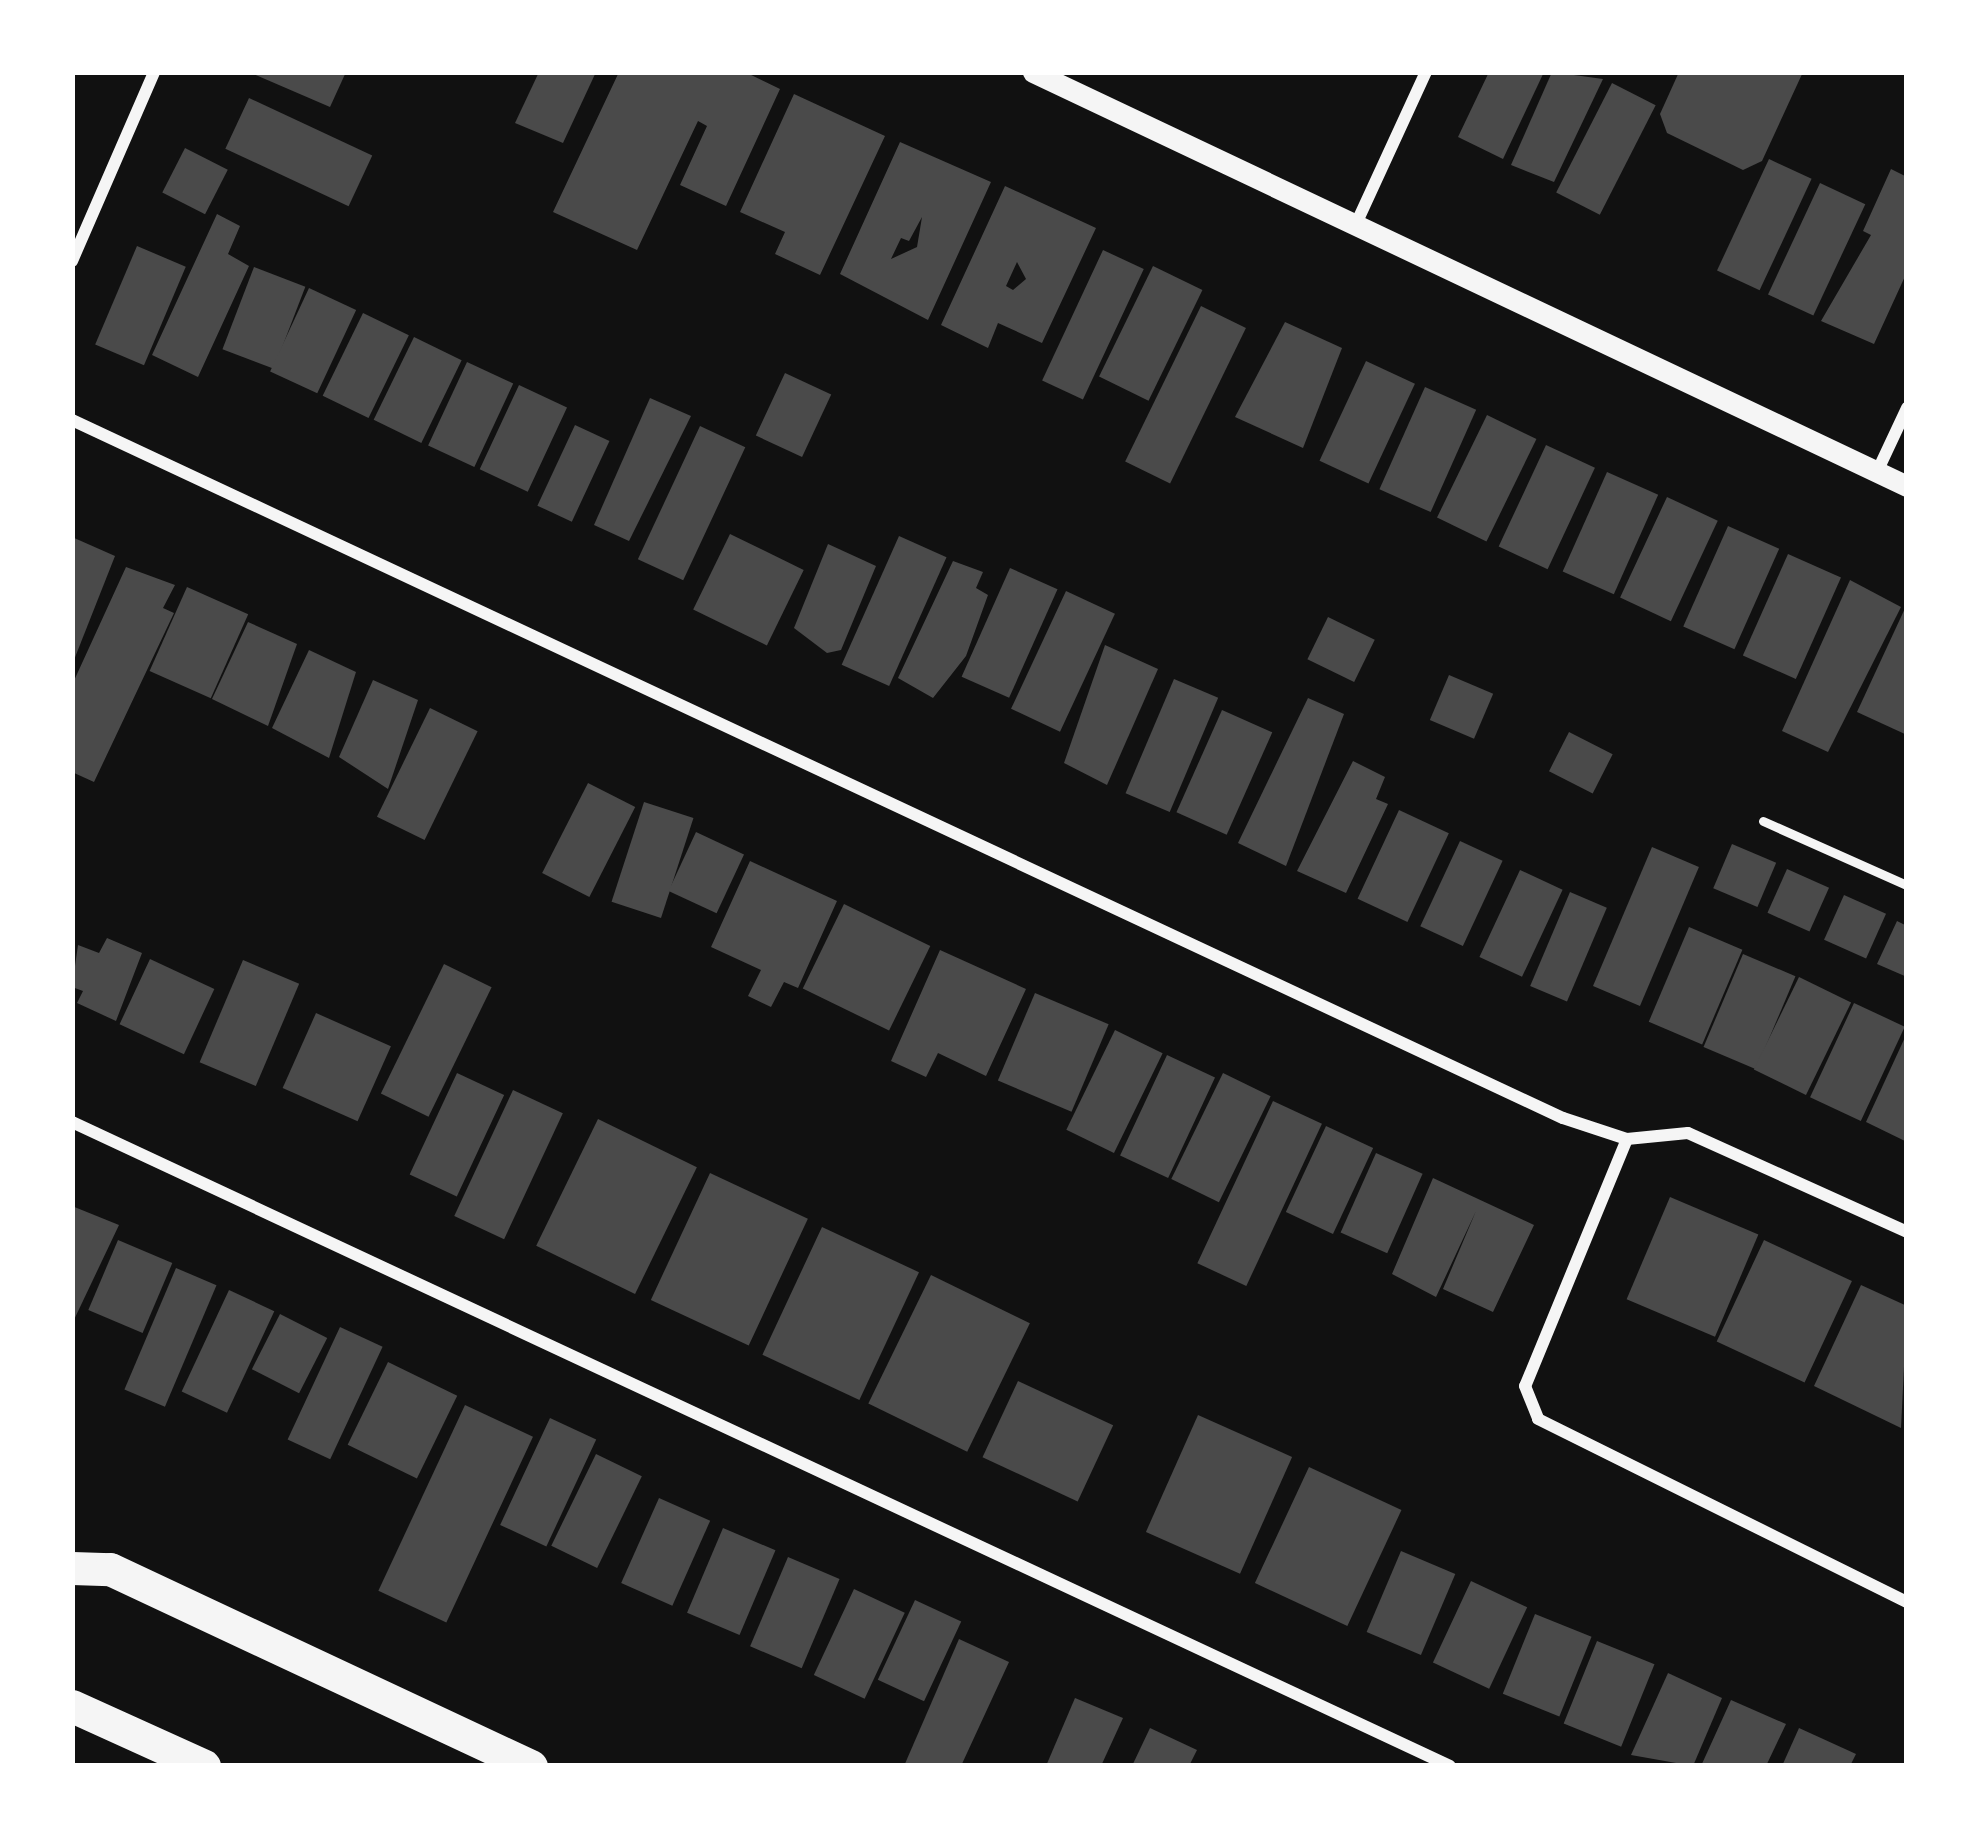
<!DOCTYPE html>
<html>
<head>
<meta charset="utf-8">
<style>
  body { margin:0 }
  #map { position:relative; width:1979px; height:1838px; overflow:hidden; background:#111; font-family:Jost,sans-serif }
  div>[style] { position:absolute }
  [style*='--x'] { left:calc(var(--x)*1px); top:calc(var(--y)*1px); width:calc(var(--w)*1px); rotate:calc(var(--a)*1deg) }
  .building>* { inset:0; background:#4a4a4a; transform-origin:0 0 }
  .service>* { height:9px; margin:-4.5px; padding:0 4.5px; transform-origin:4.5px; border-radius:4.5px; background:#f5f5f5 }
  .minor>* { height:12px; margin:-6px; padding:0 6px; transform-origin:6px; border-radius:6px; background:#f5f5f5 }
  .tertiary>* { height:21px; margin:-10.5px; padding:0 10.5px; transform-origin:10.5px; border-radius:10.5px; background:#f5f5f5 }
  .trunk>* { height:33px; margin:-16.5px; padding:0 16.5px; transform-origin:16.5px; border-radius:16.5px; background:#f5f5f5 }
  span { translate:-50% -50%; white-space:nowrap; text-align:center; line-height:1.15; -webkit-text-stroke:9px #fff; paint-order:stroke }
  .frame { position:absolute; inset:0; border:75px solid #fff; pointer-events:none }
</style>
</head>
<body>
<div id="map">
  <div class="building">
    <div style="clip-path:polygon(249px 72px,346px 72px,330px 107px)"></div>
    <div style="clip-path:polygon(539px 72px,596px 72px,563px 143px,515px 123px)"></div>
    <div style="clip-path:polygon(619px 72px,745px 72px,780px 89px,726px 206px,680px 185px,707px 126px,698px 121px,637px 250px,553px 212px)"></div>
    <div style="clip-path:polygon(1489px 72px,1544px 72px,1503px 159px,1458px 137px)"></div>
    <div style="clip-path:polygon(1552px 72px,1603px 79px,1554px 182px,1511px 165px)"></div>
    <div style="clip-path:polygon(1679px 72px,1803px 72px,1762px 161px,1743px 170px,1667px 133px,1660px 114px)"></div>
    <div style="left:1612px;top:83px;width:49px;height:123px;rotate:27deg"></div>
    <div style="clip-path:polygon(794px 94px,885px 136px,820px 275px,775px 254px,785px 232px,740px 212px)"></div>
    <div style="left:249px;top:98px;width:136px;height:56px;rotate:25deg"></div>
    <div style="clip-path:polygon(evenodd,900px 142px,991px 182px,928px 320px,840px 274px,900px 142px,922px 217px,917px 247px,891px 259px,901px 238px,909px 241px,922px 217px)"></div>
    <div style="left:185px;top:148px;width:48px;height:50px;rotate:27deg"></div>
    <div style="left:1769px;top:159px;width:47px;height:123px;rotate:25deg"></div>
    <div style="clip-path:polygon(1891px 169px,1907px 177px,1907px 272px,1874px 344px,1821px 321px,1871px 235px,1863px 231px)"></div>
    <div style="left:1820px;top:183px;width:50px;height:123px;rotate:25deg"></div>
    <div style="clip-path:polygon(evenodd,1005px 186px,1096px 228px,1042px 343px,998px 323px,988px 348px,941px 325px,1005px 186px,1017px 262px,1026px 279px,1013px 290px,1006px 286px,1017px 262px)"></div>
    <div style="clip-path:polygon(217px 214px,240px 226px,228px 254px,249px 266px,198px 377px,152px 355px)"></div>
    <div style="left:137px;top:246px;width:53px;height:107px;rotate:23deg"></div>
    <div style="left:1103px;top:250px;width:45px;height:144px;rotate:25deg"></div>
    <div style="left:1153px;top:266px;width:55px;height:123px;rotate:26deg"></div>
    <div style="left:254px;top:267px;width:55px;height:88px;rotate:21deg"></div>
    <div style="left:309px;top:288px;width:52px;height:92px;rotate:25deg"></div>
    <div style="left:1201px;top:306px;width:50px;height:173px;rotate:26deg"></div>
    <div style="left:363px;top:313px;width:51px;height:92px;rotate:26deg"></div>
    <div style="clip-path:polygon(1285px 322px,1342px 348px,1303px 448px,1235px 417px)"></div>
    <div style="left:414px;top:337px;width:53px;height:92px;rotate:26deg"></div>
    <div style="left:1366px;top:361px;width:54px;height:110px;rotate:25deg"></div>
    <div style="left:467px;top:362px;width:51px;height:92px;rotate:25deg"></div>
    <div style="left:785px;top:373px;width:51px;height:69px;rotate:25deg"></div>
    <div style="left:519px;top:385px;width:53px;height:93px;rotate:25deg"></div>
    <div style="left:1425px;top:387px;width:56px;height:112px;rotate:24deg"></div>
    <div style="clip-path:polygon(650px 398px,691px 416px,629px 541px,594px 525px)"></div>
    <div style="left:1487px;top:415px;width:55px;height:114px;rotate:26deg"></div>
    <div style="left:575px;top:425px;width:38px;height:89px;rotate:25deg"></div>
    <div style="left:700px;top:426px;width:50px;height:147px;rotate:25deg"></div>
    <div style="left:1546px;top:445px;width:54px;height:112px;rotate:25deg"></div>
    <div style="left:1607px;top:472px;width:56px;height:109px;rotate:24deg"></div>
    <div style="left:1667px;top:497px;width:56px;height:111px;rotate:25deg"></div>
    <div style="left:1728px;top:526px;width:56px;height:110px;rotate:24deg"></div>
    <div style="left:730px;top:534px;width:82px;height:84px;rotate:26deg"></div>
    <div style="left:899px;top:536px;width:52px;height:141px;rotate:24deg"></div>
    <div style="clip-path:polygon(72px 537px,115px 556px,72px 665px)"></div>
    <div style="clip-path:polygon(828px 544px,876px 566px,841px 650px,827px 653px,794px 628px)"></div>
    <div style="left:1788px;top:554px;width:58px;height:111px;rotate:24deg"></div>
    <div style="clip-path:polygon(953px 561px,983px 572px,976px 588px,988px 595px,966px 656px,933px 698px,898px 678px)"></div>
    <div style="clip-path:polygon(126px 567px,175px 585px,163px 608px,174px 613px,94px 782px,72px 772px,72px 685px)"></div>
    <div style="left:1010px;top:568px;width:52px;height:119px;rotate:24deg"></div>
    <div style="clip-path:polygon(1850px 580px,1901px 607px,1828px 752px,1782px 731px)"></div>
    <div style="left:187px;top:587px;width:67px;height:92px;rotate:24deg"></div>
    <div style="left:1066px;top:591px;width:54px;height:130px;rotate:25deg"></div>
    <div style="clip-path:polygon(1907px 604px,1907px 735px,1857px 712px)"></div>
    <div style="left:1328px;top:617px;width:52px;height:47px;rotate:26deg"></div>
    <div style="clip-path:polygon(248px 622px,297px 644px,268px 726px,212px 699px)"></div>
    <div style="clip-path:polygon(1105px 645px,1158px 669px,1107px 785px,1064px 763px)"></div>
    <div style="clip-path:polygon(309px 650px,356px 672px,329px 758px,272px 728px)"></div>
    <div style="left:1449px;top:675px;width:48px;height:49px;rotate:23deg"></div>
    <div style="left:1174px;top:679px;width:48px;height:124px;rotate:23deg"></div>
    <div style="clip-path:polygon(373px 680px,418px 700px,388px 789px,339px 757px)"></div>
    <div style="clip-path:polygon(1308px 698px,1344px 714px,1286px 866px,1238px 843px)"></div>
    <div style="left:430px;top:708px;width:53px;height:121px;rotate:26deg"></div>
    <div style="left:1222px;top:710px;width:55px;height:112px;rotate:24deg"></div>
    <div style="left:1569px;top:732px;width:49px;height:44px;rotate:27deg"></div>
    <div style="clip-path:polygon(1353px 761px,1385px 777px,1376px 799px,1388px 804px,1346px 893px,1297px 871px)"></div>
    <div style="left:588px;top:783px;width:53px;height:101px;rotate:27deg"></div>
    <div style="left:644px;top:802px;width:52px;height:105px;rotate:18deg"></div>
    <div style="left:1399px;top:810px;width:55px;height:98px;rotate:25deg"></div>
    <div style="left:696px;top:832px;width:53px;height:65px;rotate:25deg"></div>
    <div style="left:1460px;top:841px;width:47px;height:94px;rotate:25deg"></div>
    <div style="left:1732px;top:844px;width:48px;height:48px;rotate:23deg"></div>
    <div style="left:1652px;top:847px;width:51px;height:151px;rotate:23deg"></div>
    <div style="clip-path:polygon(750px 861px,837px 901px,798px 988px,784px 982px,771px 1007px,748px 996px,761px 970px,711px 947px)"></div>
    <div style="left:1787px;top:869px;width:46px;height:48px;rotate:24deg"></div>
    <div style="left:1520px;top:870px;width:47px;height:96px;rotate:25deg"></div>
    <div style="left:1570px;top:892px;width:40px;height:102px;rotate:23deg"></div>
    <div style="left:1844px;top:895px;width:46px;height:49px;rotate:24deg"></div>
    <div style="left:844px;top:904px;width:96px;height:94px;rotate:26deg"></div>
    <div style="clip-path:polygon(1897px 921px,1907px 926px,1907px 977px,1877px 964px)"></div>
    <div style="left:1689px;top:927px;width:58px;height:103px;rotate:23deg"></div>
    <div style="clip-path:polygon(107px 938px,142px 953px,116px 1021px,77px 1003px,83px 991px,72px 987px,78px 945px,99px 953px)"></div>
    <div style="clip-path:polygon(940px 950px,1026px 989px,986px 1076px,938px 1053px,926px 1077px,891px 1061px)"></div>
    <div style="left:1743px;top:954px;width:57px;height:101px;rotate:23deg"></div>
    <div style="left:150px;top:959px;width:71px;height:72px;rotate:25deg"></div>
    <div style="left:243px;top:960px;width:61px;height:111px;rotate:23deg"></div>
    <div style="left:444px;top:964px;width:53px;height:144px;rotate:26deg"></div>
    <div style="left:1799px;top:977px;width:58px;height:103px;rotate:26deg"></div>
    <div style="left:1035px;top:993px;width:80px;height:95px;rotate:23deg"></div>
    <div style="left:1854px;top:1003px;width:56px;height:104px;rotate:25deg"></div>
    <div style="left:316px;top:1013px;width:82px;height:82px;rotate:24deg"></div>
    <div style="left:1115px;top:1030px;width:53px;height:111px;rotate:26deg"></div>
    <div style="clip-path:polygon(1907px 1033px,1907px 1142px,1866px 1122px)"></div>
    <div style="left:1167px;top:1055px;width:53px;height:111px;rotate:25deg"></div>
    <div style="left:457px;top:1073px;width:52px;height:112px;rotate:25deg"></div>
    <div style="left:1223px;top:1073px;width:53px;height:118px;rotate:26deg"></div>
    <div style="left:513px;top:1090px;width:55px;height:139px;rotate:25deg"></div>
    <div style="left:1273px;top:1101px;width:54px;height:179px;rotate:25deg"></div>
    <div style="left:598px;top:1119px;width:110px;height:141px;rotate:26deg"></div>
    <div style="left:1326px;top:1126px;width:52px;height:95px;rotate:25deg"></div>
    <div style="left:1376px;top:1153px;width:51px;height:87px;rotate:24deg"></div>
    <div style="left:710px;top:1173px;width:108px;height:140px;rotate:25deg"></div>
    <div style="clip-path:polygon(1433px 1178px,1534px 1225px,1493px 1312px,1443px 1289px,1476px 1211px,1436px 1297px,1392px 1274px)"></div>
    <div style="left:1670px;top:1197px;width:96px;height:111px;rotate:23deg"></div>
    <div style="clip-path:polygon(72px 1206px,119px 1225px,72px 1324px)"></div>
    <div style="left:822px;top:1227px;width:107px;height:141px;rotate:25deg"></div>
    <div style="left:118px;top:1240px;width:59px;height:76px;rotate:23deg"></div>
    <div style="left:1764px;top:1240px;width:97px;height:112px;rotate:25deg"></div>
    <div style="left:176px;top:1268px;width:44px;height:132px;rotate:23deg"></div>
    <div style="left:931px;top:1275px;width:110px;height:143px;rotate:26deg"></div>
    <div style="clip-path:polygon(1861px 1285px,1907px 1306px,1901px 1428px,1814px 1386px)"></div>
    <div style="left:229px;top:1290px;width:50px;height:112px;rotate:25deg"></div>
    <div style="left:280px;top:1314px;width:53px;height:62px;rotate:27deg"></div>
    <div style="left:340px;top:1327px;width:47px;height:124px;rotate:25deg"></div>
    <div style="left:388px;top:1362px;width:77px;height:92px;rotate:26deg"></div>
    <div style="left:1018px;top:1381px;width:105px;height:84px;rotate:25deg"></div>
    <div style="left:465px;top:1405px;width:75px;height:205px;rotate:25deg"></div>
    <div style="left:1198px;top:1415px;width:103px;height:128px;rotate:24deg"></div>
    <div style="left:550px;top:1418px;width:51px;height:118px;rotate:25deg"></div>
    <div style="left:596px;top:1454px;width:51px;height:102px;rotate:26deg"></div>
    <div style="left:1309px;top:1467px;width:102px;height:128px;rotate:25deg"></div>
    <div style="left:659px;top:1498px;width:56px;height:93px;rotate:24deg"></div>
    <div style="left:723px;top:1528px;width:57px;height:92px;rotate:23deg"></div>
    <div style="left:1401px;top:1551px;width:59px;height:88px;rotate:23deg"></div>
    <div style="left:788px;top:1557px;width:56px;height:97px;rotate:23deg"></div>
    <div style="left:1471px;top:1581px;width:62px;height:90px;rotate:25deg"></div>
    <div style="left:854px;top:1589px;width:56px;height:95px;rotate:25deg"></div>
    <div style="left:915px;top:1600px;width:51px;height:88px;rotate:25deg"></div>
    <div style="left:1535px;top:1614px;width:61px;height:86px;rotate:22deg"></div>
    <div style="clip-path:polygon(959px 1639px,1009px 1662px,961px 1766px,904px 1766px)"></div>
    <div style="left:1597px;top:1641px;width:62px;height:89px;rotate:22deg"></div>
    <div style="clip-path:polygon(1668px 1673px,1722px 1698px,1693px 1766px,1631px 1755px)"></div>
    <div style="clip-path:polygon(1075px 1698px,1123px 1718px,1101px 1766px,1046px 1766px)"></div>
    <div style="clip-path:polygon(1731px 1700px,1786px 1724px,1766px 1766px,1701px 1766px)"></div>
    <div style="clip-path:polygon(1150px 1728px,1197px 1750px,1189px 1766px,1132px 1766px)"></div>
    <div style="clip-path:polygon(1799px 1728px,1856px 1754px,1850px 1766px,1782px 1766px)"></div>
  </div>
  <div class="service">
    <div style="--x:1763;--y:821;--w:158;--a:24"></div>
  </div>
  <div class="minor">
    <div style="--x:1356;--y:224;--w:167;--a:-65.3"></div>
    <div style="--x:72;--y:261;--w:206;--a:-66.5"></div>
    <div style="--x:72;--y:420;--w:1646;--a:25.09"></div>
    <div style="--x:1563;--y:1118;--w:67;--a:18.2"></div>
    <div style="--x:1627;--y:1139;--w:61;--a:-5.6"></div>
    <div style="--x:1688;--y:1133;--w:240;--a:24.3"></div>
    <div style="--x:1877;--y:472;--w:71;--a:-64.9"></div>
    <div style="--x:72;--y:1122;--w:1521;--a:25.05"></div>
    <div style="--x:1627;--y:1139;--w:267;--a:112.4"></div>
    <div style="--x:1525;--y:1386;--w:35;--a:68"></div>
    <div style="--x:1538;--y:1419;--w:412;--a:26.4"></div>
  </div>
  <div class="tertiary">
    <div style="--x:1033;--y:72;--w:967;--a:25.35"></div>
  </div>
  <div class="trunk">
    <div style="--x:72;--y:1568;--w:38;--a:2"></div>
    <div style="--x:110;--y:1569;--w:465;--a:25.1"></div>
    <div style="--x:72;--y:1706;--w:145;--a:24.4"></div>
  </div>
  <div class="frame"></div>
</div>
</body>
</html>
